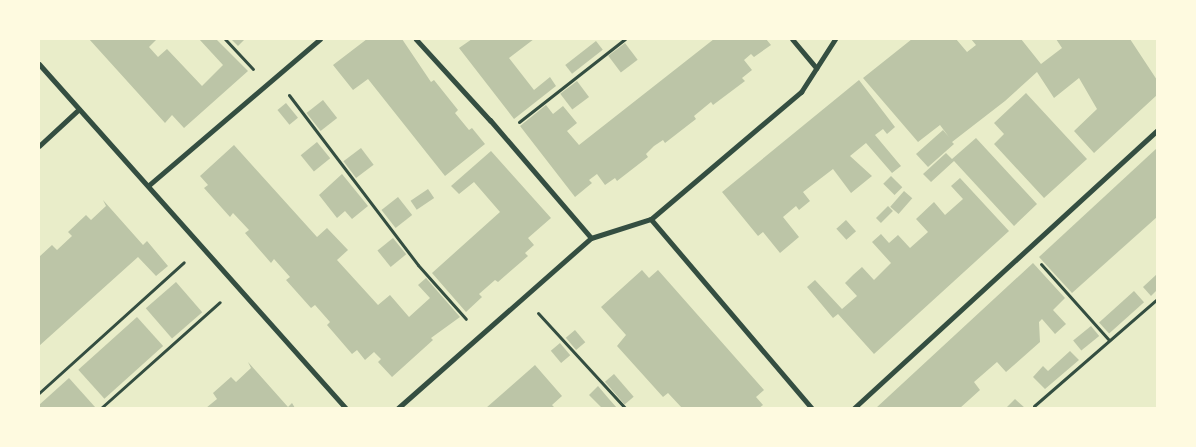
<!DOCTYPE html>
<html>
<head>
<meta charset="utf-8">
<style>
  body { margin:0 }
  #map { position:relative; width:1196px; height:447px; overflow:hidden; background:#e9edc9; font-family:Signika,sans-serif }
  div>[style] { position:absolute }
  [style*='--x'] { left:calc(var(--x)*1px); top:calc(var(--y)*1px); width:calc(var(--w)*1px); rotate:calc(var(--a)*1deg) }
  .building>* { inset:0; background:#bcc5a7; transform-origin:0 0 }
  .path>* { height:3px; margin:-1.5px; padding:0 1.5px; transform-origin:1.5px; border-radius:1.5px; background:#344e41 }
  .pedestrian>* { height:4.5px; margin:-2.25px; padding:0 2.25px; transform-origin:2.25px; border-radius:2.25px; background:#344e41 }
  .minor>* { height:5px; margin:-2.5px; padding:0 2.5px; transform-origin:2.5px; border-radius:2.5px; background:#344e41 }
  span { translate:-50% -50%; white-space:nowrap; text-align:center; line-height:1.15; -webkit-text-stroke:4.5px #fefae0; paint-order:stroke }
  .frame { position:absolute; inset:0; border:40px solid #fefae0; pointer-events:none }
</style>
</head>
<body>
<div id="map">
  <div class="building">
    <div style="clip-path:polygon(89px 39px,157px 39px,149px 47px,158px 57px,167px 49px,202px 86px,223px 65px,199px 39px,216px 39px,248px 71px,184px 128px,172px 115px,165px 123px)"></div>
    <div style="clip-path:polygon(231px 39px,245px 39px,238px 46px)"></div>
    <div style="clip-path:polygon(367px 39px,402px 39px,431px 82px,434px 80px,458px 110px,455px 113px,469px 130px,472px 128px,485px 144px,445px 176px,368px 79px,353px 90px,333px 65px)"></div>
    <div style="clip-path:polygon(472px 39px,534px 39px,509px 58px,534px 90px,550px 77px,556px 86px,514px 119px,459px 48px)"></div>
    <div style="clip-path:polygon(714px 39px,766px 39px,771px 45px,754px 57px,751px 54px,744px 60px,752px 70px,742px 78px,745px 81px,713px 105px,711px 102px,694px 116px,696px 119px,665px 143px,663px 140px,654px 146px,646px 154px,648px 157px,617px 181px,615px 178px,605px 185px,597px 174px,589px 180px,592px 183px,575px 197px,520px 126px,546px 105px,553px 114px,563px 106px,577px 123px,567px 131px,579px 145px)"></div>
    <div style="clip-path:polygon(912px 39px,956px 39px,967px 52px,976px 45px,971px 39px,1021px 39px,1041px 64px,1062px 48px,1056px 39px,1130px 39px,1157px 80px,1157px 95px,1094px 153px,1074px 131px,1097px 109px,1079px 78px,1054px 98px,1037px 72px,1005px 101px,952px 142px,954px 144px,928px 167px,916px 154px,943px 130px,949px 137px,940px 125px,918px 142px,863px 78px)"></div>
    <div style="left:596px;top:41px;width:11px;height:39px;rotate:52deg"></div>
    <div style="left:625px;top:43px;width:21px;height:21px;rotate:53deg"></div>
    <div style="clip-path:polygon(859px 80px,895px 127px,887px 134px,883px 129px,875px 135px,901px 166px,892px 173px,866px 143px,850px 156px,872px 176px,851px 193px,833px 169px,803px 192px,810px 201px,799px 210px,796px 206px,783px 217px,799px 237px,780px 253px,763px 232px,758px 236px,722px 192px)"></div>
    <div style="left:577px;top:81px;width:20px;height:21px;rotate:53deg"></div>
    <div style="clip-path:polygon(1026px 93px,1087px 159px,1044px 198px,994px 144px,1004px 134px,994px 123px)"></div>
    <div style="left:323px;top:100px;width:23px;height:21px;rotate:52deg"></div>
    <div style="left:286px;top:103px;width:19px;height:11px;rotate:51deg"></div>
    <div style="clip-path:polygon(976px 138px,1037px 204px,1014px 226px,954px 161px,931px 182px,923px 174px,946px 153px,952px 159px)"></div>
    <div style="left:317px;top:142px;width:21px;height:21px;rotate:51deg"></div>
    <div style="clip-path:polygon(234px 145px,317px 237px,327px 228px,348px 250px,337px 260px,378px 305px,390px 295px,409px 317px,430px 298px,418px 285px,426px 278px,460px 317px,431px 338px,433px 340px,392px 377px,378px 362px,381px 359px,374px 352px,365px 360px,357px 350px,352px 354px,327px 325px,330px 322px,315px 305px,311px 308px,286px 280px,290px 277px,274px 259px,271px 263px,245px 233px,249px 230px,233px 213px,230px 217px,204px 188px,208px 185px,200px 176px)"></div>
    <div style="left:361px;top:148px;width:21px;height:22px;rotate:53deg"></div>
    <div style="clip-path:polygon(1157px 148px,1157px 217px,1072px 293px,1039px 257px)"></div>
    <div style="clip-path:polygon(491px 151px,551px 218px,528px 238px,534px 245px,525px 253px,528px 256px,498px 282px,495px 280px,479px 294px,482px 297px,466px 312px,432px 273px,500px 212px,474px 182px,459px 194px,451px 186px)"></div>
    <div style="clip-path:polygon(342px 174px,368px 206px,352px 219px,345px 211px,337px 218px,319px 195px)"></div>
    <div style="left:891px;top:176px;width:16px;height:11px;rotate:45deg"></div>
    <div style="clip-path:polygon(960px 178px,1009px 231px,874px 354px,838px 314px,833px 318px,807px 287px,815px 280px,842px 309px,857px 296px,845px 283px,853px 275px,862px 267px,874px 280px,891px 263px,872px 242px,881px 234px,889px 243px,898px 235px,910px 248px,928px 232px,916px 219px,934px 202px,945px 215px,963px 199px,951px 186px)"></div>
    <div style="left:428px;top:189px;width:11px;height:21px;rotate:56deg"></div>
    <div style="left:904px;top:191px;width:11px;height:21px;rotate:41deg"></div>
    <div style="left:398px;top:197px;width:23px;height:21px;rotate:52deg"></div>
    <div style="clip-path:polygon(103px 200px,143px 245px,147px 241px,168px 266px,156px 276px,138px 257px,39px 346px,39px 257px,52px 245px,57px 250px,72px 236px,68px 232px,86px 215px,91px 220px,106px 206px)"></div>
    <div style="left:888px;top:206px;width:7px;height:17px;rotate:45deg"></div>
    <div style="left:846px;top:220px;width:15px;height:13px;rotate:48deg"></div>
    <div style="left:393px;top:238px;width:21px;height:20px;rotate:51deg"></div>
    <div style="clip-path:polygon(1033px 263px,1065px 298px,1053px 310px,1066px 324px,1055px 334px,1042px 319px,1039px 322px,1040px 342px,1006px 372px,997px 362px,974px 382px,980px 390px,960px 408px,876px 408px)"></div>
    <div style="clip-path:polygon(642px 270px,649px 278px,658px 270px,764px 390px,756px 397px,763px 405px,759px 408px,682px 408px,668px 393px,663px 397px,617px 346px,626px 335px,601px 307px)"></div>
    <div style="clip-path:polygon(1157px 274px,1157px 290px,1151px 296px,1143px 287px)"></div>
    <div style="left:176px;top:282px;width:40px;height:40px;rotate:49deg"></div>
    <div style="left:1134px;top:291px;width:15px;height:47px;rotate:48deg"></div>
    <div style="left:137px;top:317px;width:39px;height:79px;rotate:48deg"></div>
    <div style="left:1091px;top:326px;width:13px;height:23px;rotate:51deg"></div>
    <div style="left:575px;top:330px;width:16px;height:12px;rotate:50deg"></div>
    <div style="left:560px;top:343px;width:16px;height:12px;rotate:50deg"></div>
    <div style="clip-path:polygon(1070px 351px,1079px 360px,1045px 389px,1033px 377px,1043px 366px,1048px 371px)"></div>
    <div style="clip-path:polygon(248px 362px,288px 407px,292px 403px,295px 408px,206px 408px,217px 399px,213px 393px,231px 377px,236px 382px,251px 368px)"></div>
    <div style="clip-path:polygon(535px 365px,562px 396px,552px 405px,555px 408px,486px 408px)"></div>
    <div style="left:614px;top:374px;width:30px;height:12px;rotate:49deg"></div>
    <div style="clip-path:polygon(69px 378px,95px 407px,39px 408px,39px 405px)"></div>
    <div style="clip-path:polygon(598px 386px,609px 399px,617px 408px,602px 408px,589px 395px)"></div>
    <div style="clip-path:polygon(1015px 399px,1025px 408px,1006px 408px)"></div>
  </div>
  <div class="path">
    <div style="--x:225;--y:39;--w:41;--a:47"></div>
    <div style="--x:289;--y:95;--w:213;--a:52.8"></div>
    <div style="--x:418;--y:265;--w:72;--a:48.4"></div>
    <div style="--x:519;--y:122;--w:135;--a:-38.1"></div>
    <div style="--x:1041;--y:264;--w:102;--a:48.2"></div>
    <div style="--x:538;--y:313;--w:129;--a:47.5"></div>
    <div style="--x:39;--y:393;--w:195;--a:-42.1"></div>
    <div style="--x:1034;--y:406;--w:163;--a:-41"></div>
    <div style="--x:101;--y:408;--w:159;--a:-41.7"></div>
  </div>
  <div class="pedestrian">
    <div style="--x:416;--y:39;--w:110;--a:47.6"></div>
    <div style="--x:148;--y:186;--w:226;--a:-40.5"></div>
    <div style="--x:651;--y:219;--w:248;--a:49.6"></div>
  </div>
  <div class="minor">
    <div style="--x:792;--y:39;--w:38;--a:50"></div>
    <div style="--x:39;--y:64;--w:461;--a:48.3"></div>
    <div style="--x:490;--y:120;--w:155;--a:49.4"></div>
    <div style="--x:39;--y:146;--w:54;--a:-42.8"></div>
    <div style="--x:398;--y:408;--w:257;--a:-41.4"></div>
    <div style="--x:591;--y:238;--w:63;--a:-17.6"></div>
    <div style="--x:651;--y:219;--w:197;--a:-40.3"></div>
    <div style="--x:801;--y:92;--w:63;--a:-57.3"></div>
    <div style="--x:854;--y:408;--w:411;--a:-42.5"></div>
  </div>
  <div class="frame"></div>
</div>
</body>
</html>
